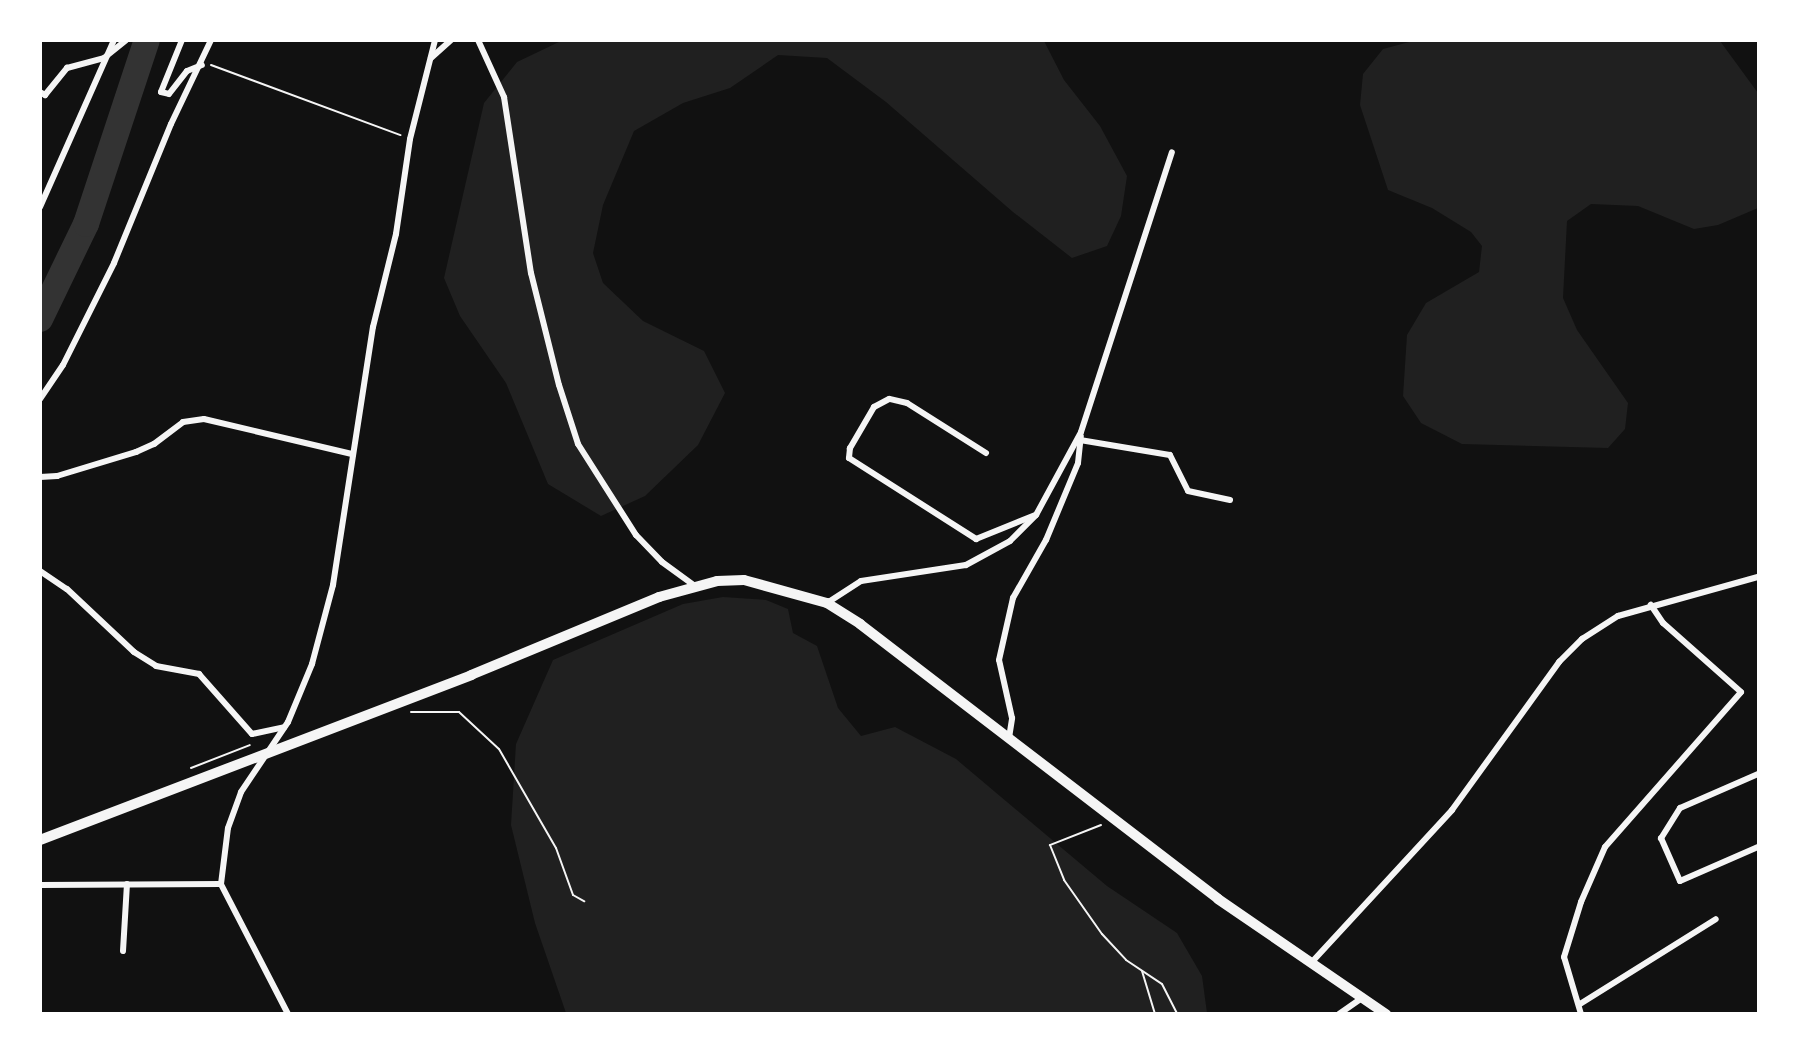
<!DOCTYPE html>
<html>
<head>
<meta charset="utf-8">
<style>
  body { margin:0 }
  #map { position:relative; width:1799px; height:1054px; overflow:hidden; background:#111; font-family:Mulish,sans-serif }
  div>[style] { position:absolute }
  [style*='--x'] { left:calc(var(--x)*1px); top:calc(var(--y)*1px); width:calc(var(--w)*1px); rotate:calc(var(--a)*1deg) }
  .green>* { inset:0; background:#202020 }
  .river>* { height:26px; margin:-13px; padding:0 13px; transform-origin:13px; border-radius:13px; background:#333 }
  .path>* { height:2px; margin:-1px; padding:0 1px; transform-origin:1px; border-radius:1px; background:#f5f5f5 }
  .minor>* { height:6px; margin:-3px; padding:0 3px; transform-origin:3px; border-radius:3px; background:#f5f5f5 }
  .primary>* { height:10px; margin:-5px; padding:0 5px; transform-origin:5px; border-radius:5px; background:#f5f5f5 }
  span { translate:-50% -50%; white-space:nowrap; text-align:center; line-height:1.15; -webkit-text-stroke:5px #fff; paint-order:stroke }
  .frame { position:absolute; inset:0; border:42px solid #fff; pointer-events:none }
</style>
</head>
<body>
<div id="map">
  <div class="green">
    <div style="clip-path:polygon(561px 41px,1044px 41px,1064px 80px,1100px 126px,1127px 176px,1121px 216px,1107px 246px,1072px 258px,1013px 212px,886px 102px,827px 58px,778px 55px,730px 88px,683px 103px,634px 131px,603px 205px,593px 253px,603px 283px,643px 321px,704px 351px,725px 393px,698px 445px,645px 496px,601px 516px,548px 484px,506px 383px,460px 316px,444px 278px,484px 103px,517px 62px)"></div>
    <div style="clip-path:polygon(1413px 41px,1720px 41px,1758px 93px,1758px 208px,1718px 225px,1694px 229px,1638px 206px,1591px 204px,1567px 221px,1563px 298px,1577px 330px,1628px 403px,1625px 429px,1608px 448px,1462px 444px,1421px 423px,1403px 396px,1407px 335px,1426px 303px,1479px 272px,1482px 246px,1471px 232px,1432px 208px,1388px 190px,1360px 105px,1363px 74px,1383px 49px)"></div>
    <div style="clip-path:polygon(723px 597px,766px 600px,788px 609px,793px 633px,817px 646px,838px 708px,861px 736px,895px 727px,956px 759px,1107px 886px,1177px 933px,1202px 976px,1207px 1013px,566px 1013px,535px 923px,511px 825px,516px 744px,553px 660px,683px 604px)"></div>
  </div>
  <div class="river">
    <div style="--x:40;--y:319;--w:106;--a:-64.2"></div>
    <div style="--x:86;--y:224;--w:194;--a:-71.7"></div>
  </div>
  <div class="path">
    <div style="--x:211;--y:65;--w:202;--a:20.3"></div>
    <div style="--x:411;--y:712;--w:48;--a:0"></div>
    <div style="--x:459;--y:712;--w:54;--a:42.8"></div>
    <div style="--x:499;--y:749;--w:114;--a:60.1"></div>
    <div style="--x:556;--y:848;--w:50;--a:70.1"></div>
    <div style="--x:573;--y:895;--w:13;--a:29"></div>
    <div style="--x:191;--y:768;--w:63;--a:-21.3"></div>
    <div style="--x:1101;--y:825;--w:55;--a:158.6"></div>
    <div style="--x:1050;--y:845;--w:38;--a:68"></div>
    <div style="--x:1064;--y:880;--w:66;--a:54.9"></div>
    <div style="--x:1102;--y:934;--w:35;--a:47"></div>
    <div style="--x:1126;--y:960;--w:43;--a:33.7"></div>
    <div style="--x:1162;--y:984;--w:34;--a:63"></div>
    <div style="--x:1142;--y:971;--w:45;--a:73.2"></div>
  </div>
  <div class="minor">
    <div style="--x:182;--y:40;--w:56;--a:112"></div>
    <div style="--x:161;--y:92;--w:8;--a:14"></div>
    <div style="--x:169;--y:94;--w:29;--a:-52"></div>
    <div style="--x:187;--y:71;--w:16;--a:-22"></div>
    <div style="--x:478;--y:40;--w:63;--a:65.5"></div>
    <div style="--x:504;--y:97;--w:178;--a:81.3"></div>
    <div style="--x:531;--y:273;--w:115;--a:76"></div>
    <div style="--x:559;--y:385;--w:62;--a:72.1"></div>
    <div style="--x:578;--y:444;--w:108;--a:57.5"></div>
    <div style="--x:636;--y:535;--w:37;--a:46"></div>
    <div style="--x:662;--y:562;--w:41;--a:36"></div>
    <div style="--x:431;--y:58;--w:27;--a:-42"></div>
    <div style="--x:40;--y:92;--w:6;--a:31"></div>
    <div style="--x:45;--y:95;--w:35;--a:-51"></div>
    <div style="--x:67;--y:68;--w:38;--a:-15"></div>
    <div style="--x:104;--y:58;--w:28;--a:-39"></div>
    <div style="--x:40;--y:207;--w:183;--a:-66.1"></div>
    <div style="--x:40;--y:399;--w:41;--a:-55.9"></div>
    <div style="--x:63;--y:365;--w:114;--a:-63.4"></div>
    <div style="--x:114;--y:263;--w:150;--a:-67.7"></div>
    <div style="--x:171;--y:124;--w:93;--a:-64.5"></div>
    <div style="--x:1080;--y:440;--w:91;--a:9.5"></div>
    <div style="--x:1170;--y:455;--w:40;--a:63.4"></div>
    <div style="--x:1188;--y:491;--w:43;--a:12.1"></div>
    <div style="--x:986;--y:453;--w:93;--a:-147.7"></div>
    <div style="--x:907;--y:403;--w:18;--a:-167"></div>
    <div style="--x:889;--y:399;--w:17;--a:152"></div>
    <div style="--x:874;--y:407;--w:48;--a:120.3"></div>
    <div style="--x:850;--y:448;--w:10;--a:96"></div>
    <div style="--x:849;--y:458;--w:151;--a:32.5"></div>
    <div style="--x:976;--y:539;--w:64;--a:-22.1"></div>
    <div style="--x:40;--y:477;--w:17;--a:-3"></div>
    <div style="--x:57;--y:476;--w:83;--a:-16.9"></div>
    <div style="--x:136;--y:452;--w:20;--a:-24"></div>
    <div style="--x:154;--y:444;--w:36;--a:-37"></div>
    <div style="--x:183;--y:422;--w:21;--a:-8"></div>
    <div style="--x:204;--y:419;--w:152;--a:13.3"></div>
    <div style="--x:40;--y:571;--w:32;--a:34"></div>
    <div style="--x:67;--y:589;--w:92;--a:43.2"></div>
    <div style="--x:134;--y:652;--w:26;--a:32"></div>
    <div style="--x:156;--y:666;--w:44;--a:10.5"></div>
    <div style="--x:199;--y:674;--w:80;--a:48.5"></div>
    <div style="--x:252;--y:734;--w:33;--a:-12"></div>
    <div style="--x:827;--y:603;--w:40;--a:-32.9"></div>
    <div style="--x:861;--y:581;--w:106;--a:-8.7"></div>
    <div style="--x:966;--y:565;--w:50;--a:-28.6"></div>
    <div style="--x:1010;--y:541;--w:37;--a:-45"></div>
    <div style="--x:1036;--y:515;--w:94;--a:-61.5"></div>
    <div style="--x:1081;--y:432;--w:294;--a:-72"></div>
    <div style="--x:1009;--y:738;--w:20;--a:-81"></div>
    <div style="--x:1012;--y:718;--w:59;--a:-102.6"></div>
    <div style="--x:999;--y:660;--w:64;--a:-77.3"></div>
    <div style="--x:1013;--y:598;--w:67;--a:-60.4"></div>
    <div style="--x:1046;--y:540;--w:83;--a:-67.4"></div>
    <div style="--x:1078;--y:463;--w:27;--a:-84"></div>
    <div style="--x:1758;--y:774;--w:85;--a:156.4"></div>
    <div style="--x:1680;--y:808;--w:36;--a:122"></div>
    <div style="--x:1661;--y:838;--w:47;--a:66.2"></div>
    <div style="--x:1680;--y:881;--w:85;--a:-23.6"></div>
    <div style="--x:40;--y:885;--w:181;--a:-0.3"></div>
    <div style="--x:123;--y:951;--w:67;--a:-86.6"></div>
    <div style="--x:1311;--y:963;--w:208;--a:-47.3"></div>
    <div style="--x:1452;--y:810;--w:183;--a:-54.1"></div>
    <div style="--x:1559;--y:662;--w:33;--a:-45"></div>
    <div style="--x:1582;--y:639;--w:43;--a:-32.6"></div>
    <div style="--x:1618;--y:616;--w:145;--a:-15.6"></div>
    <div style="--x:1580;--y:1004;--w:160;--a:-32"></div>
    <div style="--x:288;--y:1014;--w:146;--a:-117.3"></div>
    <div style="--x:221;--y:884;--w:56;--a:-82.9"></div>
    <div style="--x:228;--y:828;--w:38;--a:-70"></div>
    <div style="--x:241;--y:792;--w:84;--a:-56.1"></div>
    <div style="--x:288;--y:722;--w:63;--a:-67.5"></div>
    <div style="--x:312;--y:664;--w:82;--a:-75.1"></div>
    <div style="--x:333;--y:585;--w:261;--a:-81.2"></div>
    <div style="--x:373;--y:327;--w:96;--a:-76.1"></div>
    <div style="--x:396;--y:234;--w:96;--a:-81.6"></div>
    <div style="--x:410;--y:139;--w:102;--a:-75.8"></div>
    <div style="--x:1339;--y:1014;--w:28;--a:-35"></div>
    <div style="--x:1581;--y:1014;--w:59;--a:-106.6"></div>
    <div style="--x:1564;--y:957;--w:58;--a:-72.8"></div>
    <div style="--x:1581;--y:902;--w:60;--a:-66.4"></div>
    <div style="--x:1605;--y:847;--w:206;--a:-48.7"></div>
    <div style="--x:1741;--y:692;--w:104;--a:-138.5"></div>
    <div style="--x:1663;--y:623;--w:22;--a:-124"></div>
  </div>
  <div class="primary">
    <div style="--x:40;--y:840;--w:462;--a:-20.9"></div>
    <div style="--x:471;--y:675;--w:204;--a:-22.5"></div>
    <div style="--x:659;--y:597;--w:60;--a:-15.4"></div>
    <div style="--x:717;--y:581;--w:27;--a:-2"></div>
    <div style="--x:744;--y:580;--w:86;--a:15.5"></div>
    <div style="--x:827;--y:603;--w:39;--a:32"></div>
    <div style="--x:860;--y:624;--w:451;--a:37.5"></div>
    <div style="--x:1218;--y:899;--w:204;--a:34.4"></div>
  </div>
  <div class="frame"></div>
</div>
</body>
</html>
